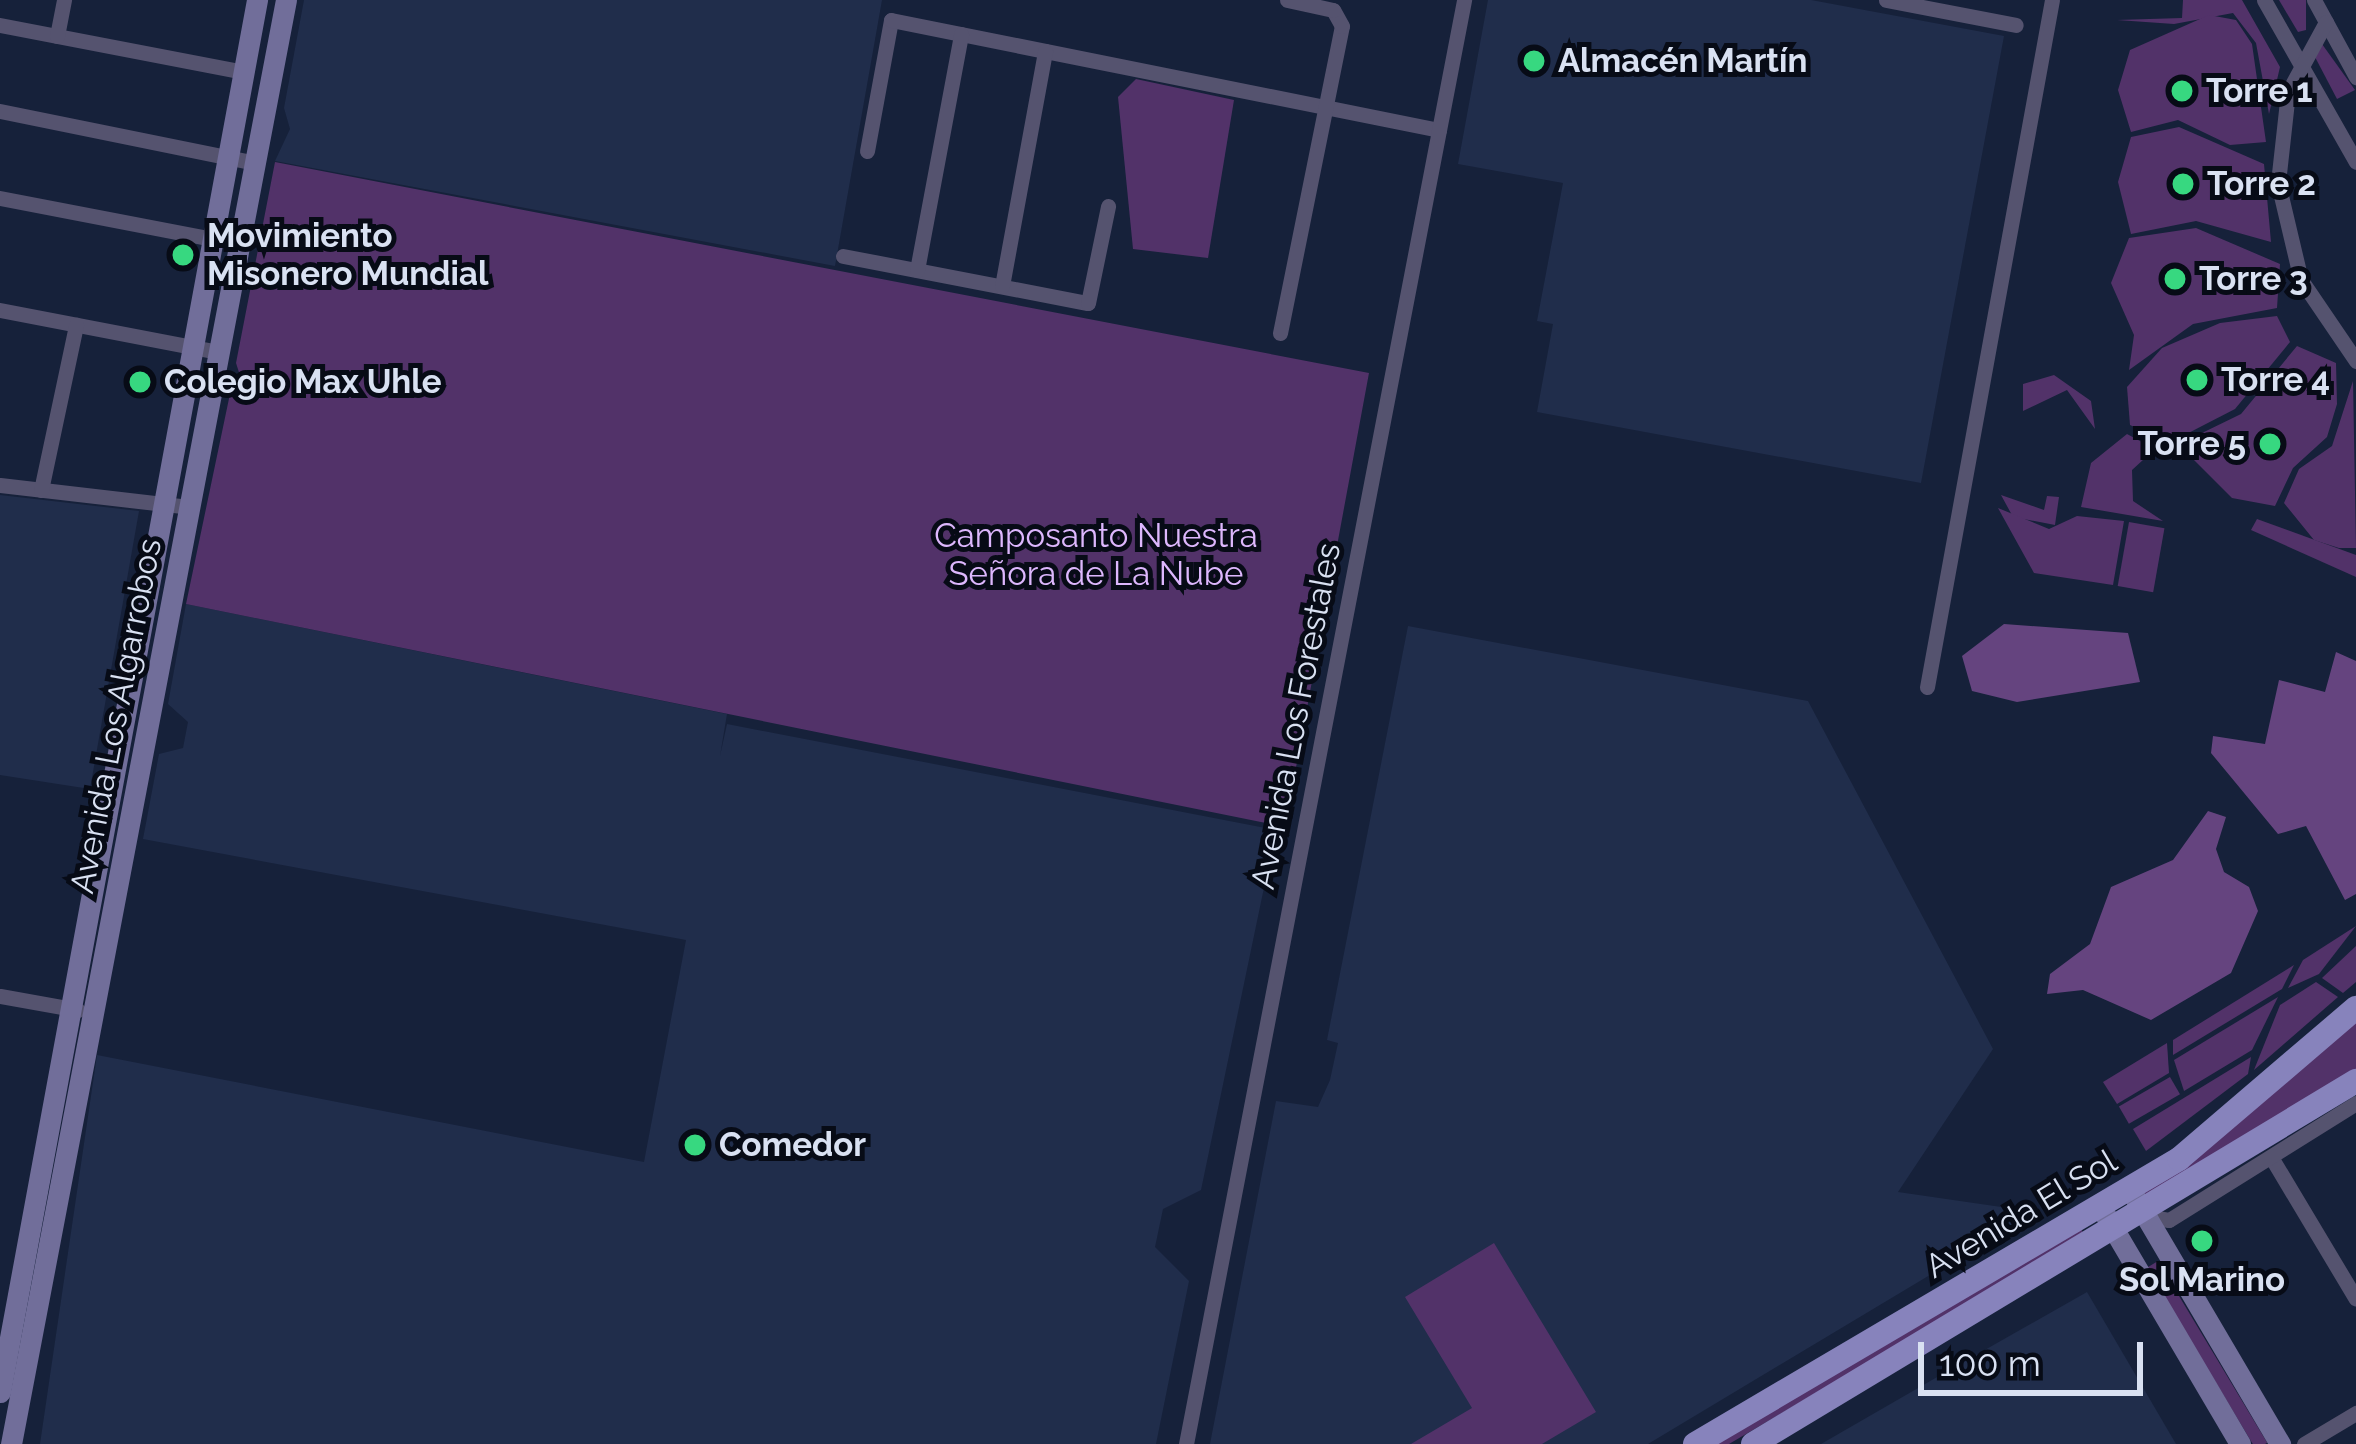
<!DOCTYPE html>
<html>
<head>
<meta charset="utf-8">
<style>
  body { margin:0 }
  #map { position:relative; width:2356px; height:1444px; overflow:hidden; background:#16213a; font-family:Raleway,sans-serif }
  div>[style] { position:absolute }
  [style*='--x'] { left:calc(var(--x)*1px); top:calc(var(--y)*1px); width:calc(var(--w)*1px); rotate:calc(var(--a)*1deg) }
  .built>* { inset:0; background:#202d4b }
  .green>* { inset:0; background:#523269; transform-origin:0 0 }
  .forest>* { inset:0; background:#65447f }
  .street>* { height:15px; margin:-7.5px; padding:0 7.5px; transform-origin:7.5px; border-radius:7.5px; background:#55536f }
  .secondary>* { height:21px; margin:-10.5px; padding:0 10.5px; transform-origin:10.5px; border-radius:10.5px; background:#716e9a }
  .primary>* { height:24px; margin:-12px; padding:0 12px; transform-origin:12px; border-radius:12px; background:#8783bc }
  .dots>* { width:33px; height:33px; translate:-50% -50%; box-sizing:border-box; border:6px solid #070b16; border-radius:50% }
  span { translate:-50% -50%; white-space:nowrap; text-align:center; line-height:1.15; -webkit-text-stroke:10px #070b16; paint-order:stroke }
  .poi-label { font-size:33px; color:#d9e1f2; font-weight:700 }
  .left { translate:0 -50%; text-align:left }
  .right { translate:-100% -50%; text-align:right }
  .park-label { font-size:33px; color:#ddb7fd }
  .street-label { font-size:33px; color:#d9e1f2 }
  .scale { position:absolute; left:1918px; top:1342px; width:225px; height:54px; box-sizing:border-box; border:6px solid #d9e1f2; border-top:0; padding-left:15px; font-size:36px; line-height:42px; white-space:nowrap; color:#d9e1f2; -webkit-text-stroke:9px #070b16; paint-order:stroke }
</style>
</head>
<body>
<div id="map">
  <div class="built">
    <div style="clip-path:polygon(304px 0,882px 0,835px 266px,275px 161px,290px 129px,284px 108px)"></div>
    <div style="clip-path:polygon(1488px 0,1811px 0,2004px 36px,1921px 483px,1537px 412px,1553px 324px,1537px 321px,1563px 183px,1458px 164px)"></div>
    <div style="clip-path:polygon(0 495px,139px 511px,90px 789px,0 775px)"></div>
    <div style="clip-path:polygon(186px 604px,727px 714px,720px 756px,727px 724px,1276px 830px,1201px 1190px,1163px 1209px,1155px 1247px,1189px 1281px,1156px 1444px,40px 1444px,97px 1055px,644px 1162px,686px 940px,143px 839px,159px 754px,183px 748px,188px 722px,168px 704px)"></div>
    <div style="clip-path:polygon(1408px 626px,1808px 701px,1993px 1049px,1898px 1192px,2035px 1212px,1648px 1444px,1210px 1444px,1276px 1101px,1318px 1107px,1330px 1080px,1338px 1043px,1327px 1040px)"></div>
    <div style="clip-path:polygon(2087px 1292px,2176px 1444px,1821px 1444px,1932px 1380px)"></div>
  </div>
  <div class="green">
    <div style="clip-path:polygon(2183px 0,2242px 0,2280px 67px,2269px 114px,2256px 43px,2233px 13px,2174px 24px,2117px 20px,2182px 18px)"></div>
    <div style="clip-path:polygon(2279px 0,2306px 0,2306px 30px,2298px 32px)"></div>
    <div style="clip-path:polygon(2209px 15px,2236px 20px,2252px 44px,2266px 142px,2230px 145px,2178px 120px,2131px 132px,2118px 90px,2130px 50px)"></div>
    <div style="clip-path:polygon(2322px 44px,2355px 90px,2337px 99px,2315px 57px)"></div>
    <div style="clip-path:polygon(1136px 79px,1234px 100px,1208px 258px,1133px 249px,1118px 97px)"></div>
    <div style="clip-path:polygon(2179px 127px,2264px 164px,2271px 242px,2196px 221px,2131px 234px,2118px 182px,2131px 137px)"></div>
    <div style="clip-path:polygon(275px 162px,1369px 373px,1285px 827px,186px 604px,231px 389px,243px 385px,236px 363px)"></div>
    <div style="clip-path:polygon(2196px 228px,2280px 264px,2277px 308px,2193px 324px,2129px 370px,2134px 335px,2111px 283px,2129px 238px)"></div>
    <div style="clip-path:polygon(2277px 316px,2290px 342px,2235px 409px,2169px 443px,2130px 425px,2127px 387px,2162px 348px,2220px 323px)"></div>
    <div style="clip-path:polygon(2297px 346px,2336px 363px,2337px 404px,2327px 437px,2293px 468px,2275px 506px,2232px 498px,2190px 456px,2165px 451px,2241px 414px)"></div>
    <div style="clip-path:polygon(2054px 375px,2091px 401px,2095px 429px,2067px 390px,2023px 411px,2023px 384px)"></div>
    <div style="clip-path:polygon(2353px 381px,2356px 548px,2339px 548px,2314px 540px,2284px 503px,2299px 469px,2332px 446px)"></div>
    <div style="clip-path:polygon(2127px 434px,2155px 449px,2132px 470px,2133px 501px,2163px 521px,2081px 507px,2091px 463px)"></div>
    <div style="clip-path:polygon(2001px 495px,2044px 510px,2047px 496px,2059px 497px,2055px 525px,2013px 517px)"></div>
    <div style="clip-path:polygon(1998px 508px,2049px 529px,2077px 516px,2124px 521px,2113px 585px,2034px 573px)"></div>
    <div style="clip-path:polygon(2257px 519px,2356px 555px,2356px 577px,2251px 530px)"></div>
    <div style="left:2129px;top:522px;width:36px;height:65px;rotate:10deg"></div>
    <div style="clip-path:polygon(2356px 926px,2319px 974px,2288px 988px,2303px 960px)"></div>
    <div style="clip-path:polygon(2356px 946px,2356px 982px,2343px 993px,2322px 978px)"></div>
    <div style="clip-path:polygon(2294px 965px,2282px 989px,2173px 1055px,2173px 1040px)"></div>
    <div style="clip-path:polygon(2316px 982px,2338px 997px,2254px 1070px,2280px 1005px)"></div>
    <div style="clip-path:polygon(2278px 997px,2252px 1050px,2184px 1091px,2174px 1060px)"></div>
    <div style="clip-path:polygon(2356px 1020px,2356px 1070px,2144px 1196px,2144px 1190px)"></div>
    <div style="clip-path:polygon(2167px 1043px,2169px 1073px,2117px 1104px,2103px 1082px)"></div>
    <div style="clip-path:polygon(2251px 1057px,2248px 1074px,2146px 1151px,2133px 1129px)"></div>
    <div style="left:2170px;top:1077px;width:20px;height:59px;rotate:60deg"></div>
    <div style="clip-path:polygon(2079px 1224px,2084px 1235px,1729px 1444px,1709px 1444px)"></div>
    <div style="clip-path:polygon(1494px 1243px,1596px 1412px,1542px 1444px,1411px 1444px,1472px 1408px,1405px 1297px)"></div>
    <div style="left:2158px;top:1261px;width:212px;height:13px;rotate:59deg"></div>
  </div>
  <div class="forest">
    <div style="clip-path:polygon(2004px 624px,2128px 633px,2140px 682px,2017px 702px,1972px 691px,1962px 656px)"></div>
    <div style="clip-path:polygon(2336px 652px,2356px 661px,2356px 894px,2345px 900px,2306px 826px,2278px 834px,2211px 753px,2213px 736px,2265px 744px,2279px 680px,2325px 692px)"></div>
    <div style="clip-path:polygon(2208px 811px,2226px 817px,2216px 849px,2224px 872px,2249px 887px,2258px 911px,2231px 973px,2151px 1020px,2083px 990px,2047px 994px,2050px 974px,2090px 944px,2111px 887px,2173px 860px)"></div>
  </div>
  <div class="street">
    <div style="--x:1886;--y:0;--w:132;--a:10.9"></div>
    <div style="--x:2264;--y:0;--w:186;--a:60.4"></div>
    <div style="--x:2314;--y:0;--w:88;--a:61.4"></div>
    <div style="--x:2326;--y:22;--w:80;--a:118.5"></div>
    <div style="--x:2288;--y:92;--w:92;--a:96.3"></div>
    <div style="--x:2278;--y:183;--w:100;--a:76.7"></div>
    <div style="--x:2301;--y:280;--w:98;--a:55.8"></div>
    <div style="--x:0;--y:25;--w:248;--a:10.9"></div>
    <div style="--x:57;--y:36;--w:37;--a:-79"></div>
    <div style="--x:0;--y:111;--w:260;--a:11.5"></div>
    <div style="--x:867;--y:151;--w:133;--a:-79.6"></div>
    <div style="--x:891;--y:20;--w:559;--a:11.35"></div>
    <div style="--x:0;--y:198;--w:216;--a:10.9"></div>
    <div style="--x:843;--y:256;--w:249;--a:10.9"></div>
    <div style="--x:1088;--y:303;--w:99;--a:-78.3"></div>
    <div style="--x:917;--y:270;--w:240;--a:-79.4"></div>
    <div style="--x:1002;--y:286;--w:239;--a:-79.6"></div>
    <div style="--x:0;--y:310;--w:223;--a:10.9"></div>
    <div style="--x:1280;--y:333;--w:313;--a:-78.6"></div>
    <div style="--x:1342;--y:26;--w:18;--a:-119"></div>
    <div style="--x:1333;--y:10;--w:47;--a:-167.7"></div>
    <div style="--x:0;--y:485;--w:190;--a:6.6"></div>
    <div style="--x:41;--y:490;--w:169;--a:-78"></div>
    <div style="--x:1927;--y:687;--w:698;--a:-79.69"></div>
    <div style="--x:0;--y:996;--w:79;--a:10.2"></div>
    <div style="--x:2271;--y:1157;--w:165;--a:59.1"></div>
    <div style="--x:2146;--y:1216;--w:23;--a:10"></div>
    <div style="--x:2169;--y:1220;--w:221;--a:-32"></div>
    <div style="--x:1186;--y:1444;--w:1471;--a:-79.1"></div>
    <div style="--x:2304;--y:1444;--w:61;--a:-30.8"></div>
  </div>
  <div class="secondary">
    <div style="--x:2134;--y:1196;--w:288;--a:59.5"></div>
    <div style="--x:2100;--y:1206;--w:276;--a:59.5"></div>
    <div style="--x:0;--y:1392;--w:1416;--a:-79.54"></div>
    <div style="--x:11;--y:1444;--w:1470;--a:-79.22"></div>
  </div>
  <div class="primary">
    <div style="--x:1695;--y:1444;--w:562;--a:-30.49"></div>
    <div style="--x:2179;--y:1159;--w:233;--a:-40.5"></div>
    <div style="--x:1753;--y:1444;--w:704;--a:-31.05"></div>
  </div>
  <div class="dots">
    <div style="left:1534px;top:61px;background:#37d880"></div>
    <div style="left:2182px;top:91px;background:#37d880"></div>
    <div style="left:2183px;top:184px;background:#37d880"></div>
    <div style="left:183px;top:255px;background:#37d880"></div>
    <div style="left:2175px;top:279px;background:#37d880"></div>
    <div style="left:2197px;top:380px;background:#37d880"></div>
    <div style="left:140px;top:382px;background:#37d880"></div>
    <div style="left:2270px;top:444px;background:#37d880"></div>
    <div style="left:695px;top:1145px;background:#37d880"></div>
    <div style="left:2202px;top:1241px;background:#37d880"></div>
  </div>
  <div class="poi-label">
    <span class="left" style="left:1558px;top:61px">Almacén Martín</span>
    <span class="left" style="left:2206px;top:91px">Torre 1</span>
    <span class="left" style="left:2207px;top:184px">Torre 2</span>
    <span class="left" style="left:207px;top:255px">Movimiento<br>Misonero Mundial</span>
    <span class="left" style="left:2199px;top:279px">Torre 3</span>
    <span class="left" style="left:2221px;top:380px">Torre 4</span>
    <span class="left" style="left:164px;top:382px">Colegio Max Uhle</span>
    <span class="right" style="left:2246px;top:444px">Torre 5</span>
    <span class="left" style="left:719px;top:1145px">Comedor</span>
    <span style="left:2202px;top:1280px">Sol Marino</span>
  </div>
  <div class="park-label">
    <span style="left:1096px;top:555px">Camposanto Nuestra<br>Señora de La Nube</span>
  </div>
  <div class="street-label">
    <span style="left:116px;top:716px;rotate:-79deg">Avenida Los Algarrobos</span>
    <span style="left:1296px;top:716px;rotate:-79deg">Avenida Los Forestales</span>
    <span style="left:2021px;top:1214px;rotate:-31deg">Avenida El Sol</span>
  </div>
  <div class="scale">100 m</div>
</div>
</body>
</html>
